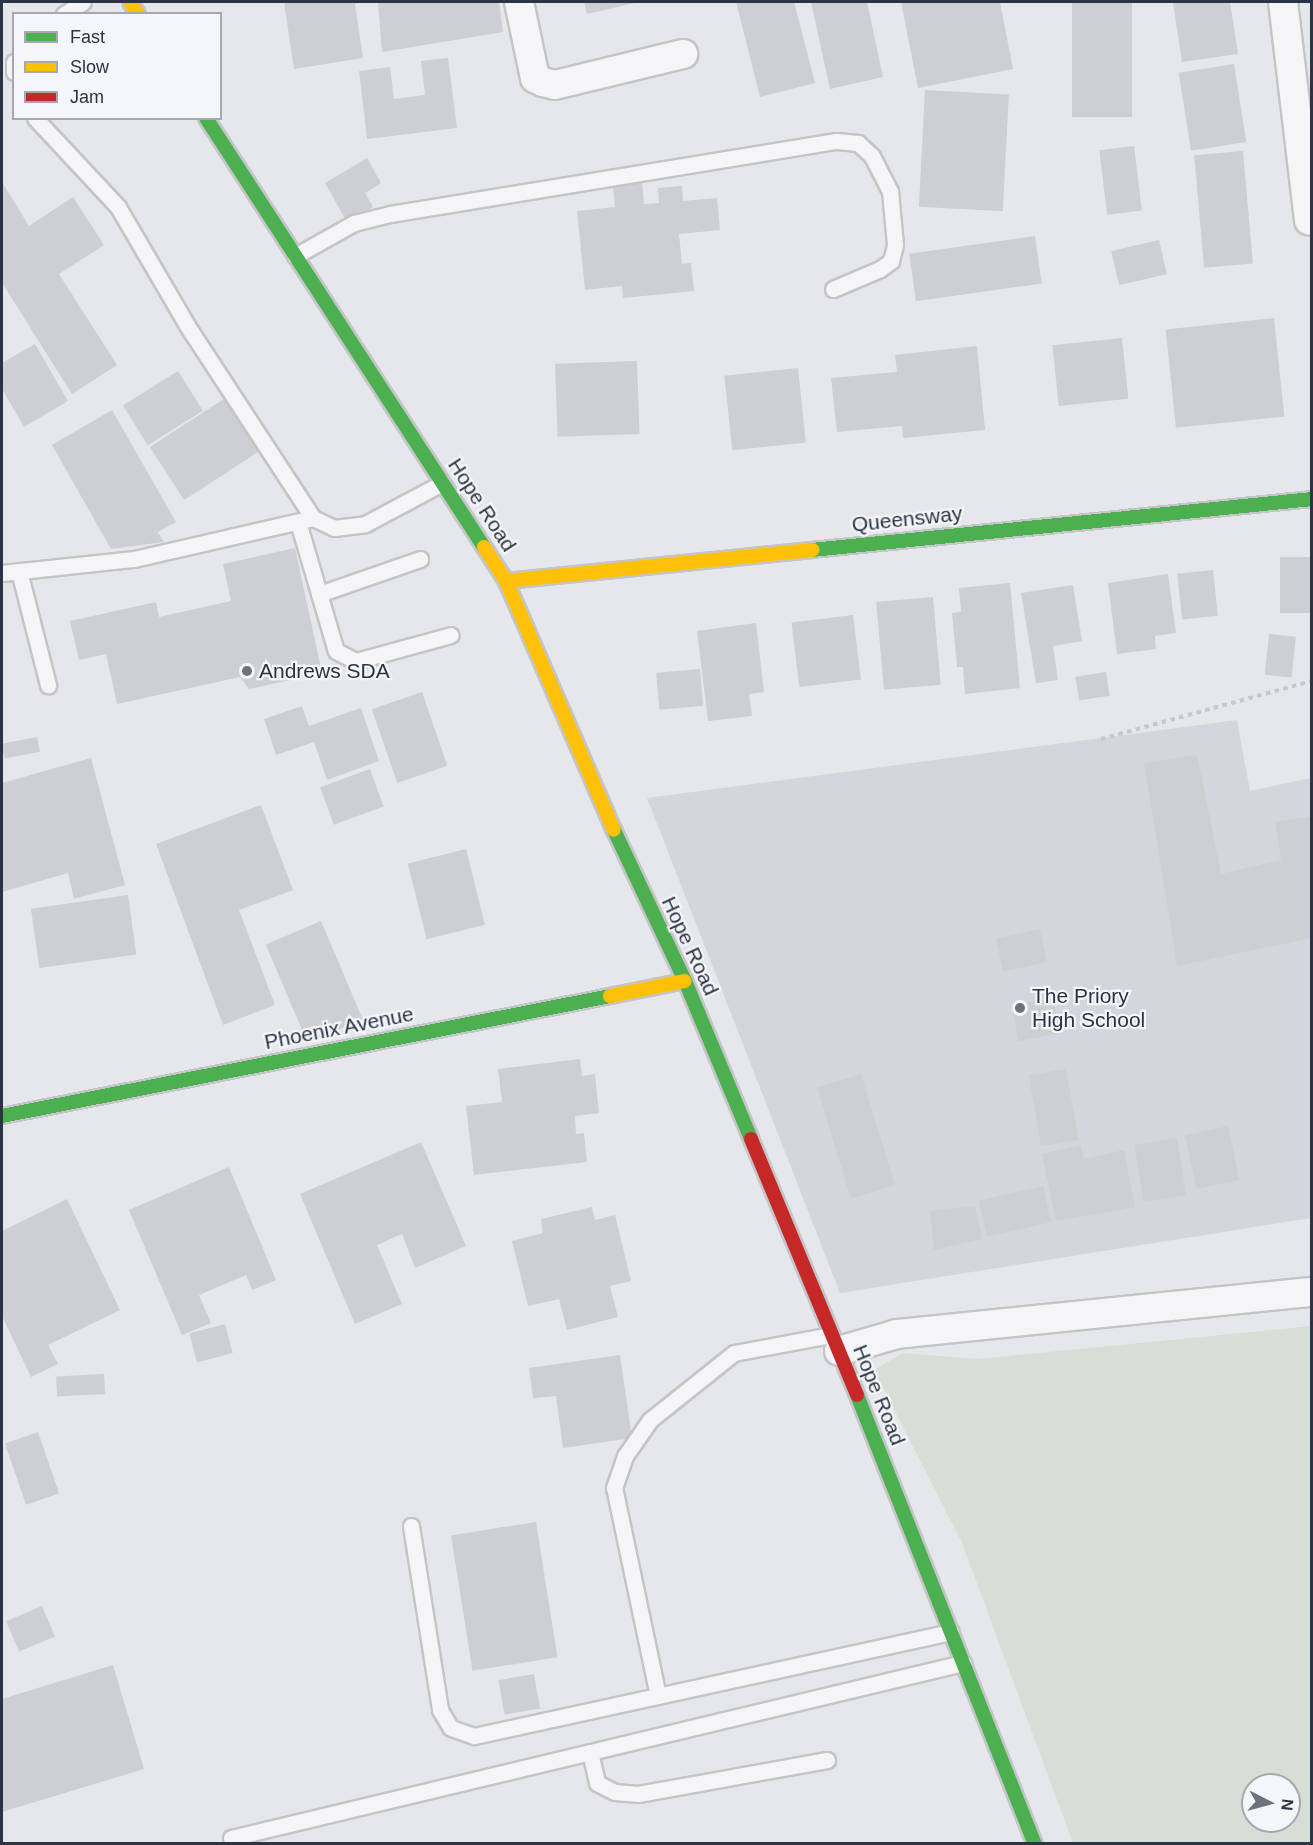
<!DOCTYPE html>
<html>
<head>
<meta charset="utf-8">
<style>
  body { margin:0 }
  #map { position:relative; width:1313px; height:1845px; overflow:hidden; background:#e6e7ea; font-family:Arial,sans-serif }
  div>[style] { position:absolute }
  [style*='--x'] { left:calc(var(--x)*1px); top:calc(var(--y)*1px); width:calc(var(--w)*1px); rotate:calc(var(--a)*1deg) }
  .built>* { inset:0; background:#d4d6dd }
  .green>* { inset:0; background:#d6ded6 }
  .building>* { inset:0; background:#cecfd2; transform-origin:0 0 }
  .path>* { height:4px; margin-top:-2px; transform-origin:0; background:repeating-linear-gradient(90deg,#c7c8cc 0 4.5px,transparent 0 9px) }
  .roads { filter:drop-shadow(2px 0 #c4c5c8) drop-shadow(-2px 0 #c4c5c8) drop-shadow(0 2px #c4c5c8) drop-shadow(0 -2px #c4c5c8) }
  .lane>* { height:15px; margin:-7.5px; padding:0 7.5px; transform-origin:7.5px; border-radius:7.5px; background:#f5f5f7 }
  .street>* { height:28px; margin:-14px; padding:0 14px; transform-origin:14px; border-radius:14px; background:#f5f5f7 }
  .fast>* { height:14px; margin:-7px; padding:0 7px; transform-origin:7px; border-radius:7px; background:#4caf50 }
  .slow>* { height:14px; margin:-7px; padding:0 7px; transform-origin:7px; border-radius:7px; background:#ffc107 }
  .jam>* { height:14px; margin:-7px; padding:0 7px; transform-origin:7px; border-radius:7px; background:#c62828 }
  .dots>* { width:16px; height:16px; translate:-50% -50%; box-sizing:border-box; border:3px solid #f4f6f9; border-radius:50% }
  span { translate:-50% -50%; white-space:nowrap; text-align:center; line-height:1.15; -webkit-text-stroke:4.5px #f4f6f9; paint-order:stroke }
  .street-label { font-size:21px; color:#2b3344 }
  .poi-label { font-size:21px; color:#2b3344 }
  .left { translate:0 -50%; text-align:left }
  .frame { position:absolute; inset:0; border:3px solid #2b3344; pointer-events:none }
  .legend { position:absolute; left:12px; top:12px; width:210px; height:108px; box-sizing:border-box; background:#f4f6f9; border:2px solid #a4a8b1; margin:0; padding:8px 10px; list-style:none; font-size:18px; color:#2b3344 }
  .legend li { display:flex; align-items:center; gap:12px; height:30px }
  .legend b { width:30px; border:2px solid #a4a8b1 }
  .north { position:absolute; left:1241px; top:1773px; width:60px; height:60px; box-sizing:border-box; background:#f4f6f9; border:2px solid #a4a8b1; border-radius:50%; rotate:96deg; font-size:16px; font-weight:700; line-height:24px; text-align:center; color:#2b3344 }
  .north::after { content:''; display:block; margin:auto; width:21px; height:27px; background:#6c727e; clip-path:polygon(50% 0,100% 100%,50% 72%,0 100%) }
</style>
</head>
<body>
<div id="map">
  <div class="built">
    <div style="clip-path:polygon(1237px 720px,1250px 791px,1311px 778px,1311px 1218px,840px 1293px,647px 798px)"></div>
  </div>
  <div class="green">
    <div style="clip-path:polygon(evenodd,1311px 1326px,1311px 1843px,1073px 1843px,962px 1543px,874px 1370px,903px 1353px,979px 1359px,1311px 1326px,1253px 1785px,1289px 1785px,1289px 1821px,1253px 1821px,1253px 1785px)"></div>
  </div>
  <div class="building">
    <div style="clip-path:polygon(284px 2px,362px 2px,355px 4px,363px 58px,294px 69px)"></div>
    <div style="clip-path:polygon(378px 2px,499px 2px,503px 32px,382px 52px)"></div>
    <div style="clip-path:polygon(584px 2px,639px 2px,587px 14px)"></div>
    <div style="clip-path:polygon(736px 2px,794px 2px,815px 83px,760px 97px)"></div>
    <div style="clip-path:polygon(811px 2px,867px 2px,883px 77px,830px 89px)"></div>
    <div style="clip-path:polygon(901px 2px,1000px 2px,1013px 69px,918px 88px)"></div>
    <div style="left:1072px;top:2px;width:60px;height:115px"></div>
    <div style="clip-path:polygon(1173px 2px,1230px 2px,1238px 54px,1182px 62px)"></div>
    <div style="clip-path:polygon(448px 58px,457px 128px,367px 139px,359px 71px,390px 67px,394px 99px,425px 95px,421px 61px)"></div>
    <div style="left:1234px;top:64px;width:79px;height:56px;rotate:81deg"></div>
    <div style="left:925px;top:90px;width:84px;height:117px;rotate:3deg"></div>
    <div style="left:1134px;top:146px;width:65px;height:35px;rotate:83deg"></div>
    <div style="left:1243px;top:151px;width:113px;height:49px;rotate:85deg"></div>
    <div style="clip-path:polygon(367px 158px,381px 183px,365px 193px,373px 207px,347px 222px,325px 183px)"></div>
    <div style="clip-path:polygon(2px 182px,29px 226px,73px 197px,104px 245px,59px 274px,117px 365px,72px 394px,2px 283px)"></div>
    <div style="clip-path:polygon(642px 182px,644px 204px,659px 203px,658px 188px,682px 186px,683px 201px,717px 198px,720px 230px,679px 234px,682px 264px,691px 263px,694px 291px,623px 298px,622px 286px,585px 290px,577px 211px,615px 207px,613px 186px)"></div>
    <div style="left:1035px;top:236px;width:48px;height:127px;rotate:82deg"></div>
    <div style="left:1159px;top:240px;width:35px;height:49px;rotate:77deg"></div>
    <div style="left:1274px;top:318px;width:99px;height:109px;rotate:84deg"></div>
    <div style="left:1122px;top:338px;width:61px;height:70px;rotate:84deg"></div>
    <div style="clip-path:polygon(35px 344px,68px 401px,24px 427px,2px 389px,2px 363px)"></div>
    <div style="clip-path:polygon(977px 346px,985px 430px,903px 438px,902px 426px,837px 432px,831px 378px,897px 372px,895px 355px)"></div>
    <div style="left:637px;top:361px;width:73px;height:82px;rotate:88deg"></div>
    <div style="left:798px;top:368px;width:75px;height:74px;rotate:84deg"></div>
    <div style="left:178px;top:371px;width:47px;height:65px;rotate:58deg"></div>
    <div style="left:227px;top:397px;width:63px;height:92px;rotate:57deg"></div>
    <div style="clip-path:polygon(112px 410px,176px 522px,158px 532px,164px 542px,111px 549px,52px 445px)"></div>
    <div style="clip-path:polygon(295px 548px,322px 673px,249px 689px,240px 677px,117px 704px,106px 654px,79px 660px,70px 621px,156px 602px,159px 617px,231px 601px,223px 564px)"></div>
    <div style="left:1312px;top:557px;width:56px;height:32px;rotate:90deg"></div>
    <div style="left:1213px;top:570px;width:46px;height:36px;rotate:84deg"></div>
    <div style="clip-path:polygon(1168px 574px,1176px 633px,1155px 636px,1156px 649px,1117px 654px,1108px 583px)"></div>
    <div style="clip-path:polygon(1010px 583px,1020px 688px,965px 694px,963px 667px,957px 667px,952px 613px,961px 612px,959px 588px)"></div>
    <div style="clip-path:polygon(1073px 585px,1082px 641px,1053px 646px,1058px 680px,1036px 683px,1021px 593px)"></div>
    <div style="left:933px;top:597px;width:88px;height:57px;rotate:85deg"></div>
    <div style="left:853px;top:615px;width:65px;height:62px;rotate:83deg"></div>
    <div style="clip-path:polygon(756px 623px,764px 692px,749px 694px,752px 716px,708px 721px,697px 631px)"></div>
    <div style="left:1269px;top:634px;width:27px;height:41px;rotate:6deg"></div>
    <div style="left:700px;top:669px;width:37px;height:44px;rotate:85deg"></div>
    <div style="left:1106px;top:672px;width:24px;height:31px;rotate:81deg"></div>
    <div style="left:422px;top:692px;width:78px;height:53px;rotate:71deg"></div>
    <div style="clip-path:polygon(302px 706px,309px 726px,361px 708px,379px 761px,327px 780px,314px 742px,276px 755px,264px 719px)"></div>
    <div style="left:37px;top:737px;width:15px;height:36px;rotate:79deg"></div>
    <div style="clip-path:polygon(1197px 755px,1221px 874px,1281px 860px,1275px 822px,1312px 816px,1312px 938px,1177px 966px,1144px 763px)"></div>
    <div style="clip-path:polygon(91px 758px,125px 885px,74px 899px,68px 873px,2px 892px,2px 783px)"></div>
    <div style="left:370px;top:769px;width:40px;height:53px;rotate:70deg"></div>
    <div style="clip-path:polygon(261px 805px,293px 890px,239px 910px,275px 1005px,223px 1025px,156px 844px)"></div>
    <div style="left:466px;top:849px;width:78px;height:60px;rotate:76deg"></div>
    <div style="left:128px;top:895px;width:60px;height:98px;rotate:82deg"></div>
    <div style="left:321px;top:921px;width:107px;height:60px;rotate:67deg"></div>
    <div style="left:1040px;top:929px;width:34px;height:45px;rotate:78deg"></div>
    <div style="left:1053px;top:998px;width:36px;height:42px;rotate:79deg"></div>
    <div style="clip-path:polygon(580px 1059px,582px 1076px,595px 1074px,599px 1113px,575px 1116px,576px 1134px,584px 1133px,587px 1162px,474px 1175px,466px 1106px,502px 1102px,498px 1069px)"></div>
    <div style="left:1066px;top:1069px;width:72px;height:38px;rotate:80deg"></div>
    <div style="left:861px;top:1074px;width:116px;height:46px;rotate:73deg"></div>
    <div style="left:1228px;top:1126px;width:55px;height:44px;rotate:78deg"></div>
    <div style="left:1177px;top:1138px;width:58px;height:43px;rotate:81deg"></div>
    <div style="clip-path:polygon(421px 1142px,466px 1246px,415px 1268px,402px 1234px,377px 1245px,402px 1304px,355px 1324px,300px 1194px)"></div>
    <div style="clip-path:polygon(1081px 1145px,1084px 1159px,1124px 1150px,1135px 1207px,1056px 1221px,1042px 1154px)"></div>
    <div style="clip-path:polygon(229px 1167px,276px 1280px,252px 1290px,246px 1275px,199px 1295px,211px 1323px,182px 1335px,129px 1210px)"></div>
    <div style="left:1043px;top:1186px;width:37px;height:66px;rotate:77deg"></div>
    <div style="clip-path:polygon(67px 1199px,120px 1310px,48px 1345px,58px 1364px,31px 1377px,2px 1316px,2px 1231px)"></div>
    <div style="clip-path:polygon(975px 1206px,982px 1239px,934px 1250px,930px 1211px)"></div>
    <div style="clip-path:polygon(592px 1207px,595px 1220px,615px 1215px,631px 1281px,610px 1286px,618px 1317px,567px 1330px,559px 1299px,528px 1306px,512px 1241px,543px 1233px,541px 1219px)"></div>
    <div style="left:225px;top:1324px;width:30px;height:37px;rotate:75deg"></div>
    <div style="clip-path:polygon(620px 1355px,632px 1438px,563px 1448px,556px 1396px,533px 1398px,529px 1368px)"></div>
    <div style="left:104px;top:1374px;width:20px;height:48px;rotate:87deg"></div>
    <div style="left:38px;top:1432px;width:65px;height:35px;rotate:71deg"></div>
    <div style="left:536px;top:1522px;width:137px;height:86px;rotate:81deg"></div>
    <div style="left:42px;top:1606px;width:33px;height:39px;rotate:67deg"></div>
    <div style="clip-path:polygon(113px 1665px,144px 1769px,2px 1812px,2px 1699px)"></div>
    <div style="left:534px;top:1674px;width:35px;height:36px;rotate:80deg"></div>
  </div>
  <div class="path">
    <div style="--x:1101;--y:739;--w:219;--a:-15.4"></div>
  </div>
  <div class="roads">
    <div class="lane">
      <div style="--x:64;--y:14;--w:22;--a:-32"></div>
      <div style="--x:14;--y:62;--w:10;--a:90"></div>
      <div style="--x:35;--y:118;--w:122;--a:47"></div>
      <div style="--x:118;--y:207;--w:143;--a:59.7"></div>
      <div style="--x:190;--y:330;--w:225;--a:56.8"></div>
      <div style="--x:313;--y:518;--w:23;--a:25"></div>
      <div style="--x:334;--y:528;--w:31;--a:-7"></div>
      <div style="--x:365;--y:524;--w:87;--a:-28"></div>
      <div style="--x:295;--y:256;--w:68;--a:-29.2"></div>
      <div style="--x:354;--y:223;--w:37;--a:-14"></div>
      <div style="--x:390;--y:214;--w:452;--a:-9.3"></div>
      <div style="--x:836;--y:141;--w:22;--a:5"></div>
      <div style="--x:858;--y:143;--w:19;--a:43"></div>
      <div style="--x:872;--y:156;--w:39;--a:63"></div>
      <div style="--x:890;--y:191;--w:54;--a:84.7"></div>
      <div style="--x:895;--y:245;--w:16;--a:104"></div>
      <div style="--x:891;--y:261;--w:14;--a:144"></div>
      <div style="--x:880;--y:269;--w:51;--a:156.9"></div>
      <div style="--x:298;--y:522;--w:134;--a:73.6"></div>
      <div style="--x:336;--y:651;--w:22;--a:27"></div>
      <div style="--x:356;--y:661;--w:98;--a:-15.3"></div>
      <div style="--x:19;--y:571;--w:118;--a:75.7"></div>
      <div style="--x:2;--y:573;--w:133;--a:-6.1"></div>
      <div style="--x:134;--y:559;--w:184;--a:-12.9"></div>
      <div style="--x:319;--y:594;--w:107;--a:-19.1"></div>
      <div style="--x:411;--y:1526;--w:186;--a:81"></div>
      <div style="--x:440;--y:1710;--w:21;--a:59"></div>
      <div style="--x:451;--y:1728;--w:24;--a:19"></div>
      <div style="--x:474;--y:1736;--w:488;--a:-12.3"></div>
      <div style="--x:658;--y:1696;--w:213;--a:-101.9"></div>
      <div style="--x:614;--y:1488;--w:34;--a:-71"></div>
      <div style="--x:625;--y:1456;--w:44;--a:-55.2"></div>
      <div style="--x:650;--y:1420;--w:107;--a:-38.6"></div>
      <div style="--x:734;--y:1353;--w:99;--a:-10.5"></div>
      <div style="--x:590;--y:1752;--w:32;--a:77"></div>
      <div style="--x:597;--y:1783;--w:20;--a:27"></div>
      <div style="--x:615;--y:1792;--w:23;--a:5"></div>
      <div style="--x:638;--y:1794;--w:192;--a:-10.2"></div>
      <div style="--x:231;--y:1838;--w:753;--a:-13.45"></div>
    </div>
    <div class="street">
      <div style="--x:519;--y:2;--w:78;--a:78.1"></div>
      <div style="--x:535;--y:78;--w:9;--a:27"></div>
      <div style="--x:543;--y:82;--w:12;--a:14"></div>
      <div style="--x:555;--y:85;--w:132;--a:-13.6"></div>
      <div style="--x:1283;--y:2;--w:220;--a:83.2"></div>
      <div style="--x:839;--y:1351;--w:60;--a:-16.3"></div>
      <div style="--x:897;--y:1334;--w:417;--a:-5.8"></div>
    </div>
    <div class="fast">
      <div style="--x:206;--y:118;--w:511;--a:57.06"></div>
      <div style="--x:812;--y:550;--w:503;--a:-5.82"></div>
      <div style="--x:614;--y:830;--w:167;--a:64.8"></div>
      <div style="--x:685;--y:981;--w:171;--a:67.3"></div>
      <div style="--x:2;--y:1116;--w:620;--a:-11.16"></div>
      <div style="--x:857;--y:1395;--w:483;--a:68.4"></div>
    </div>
    <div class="slow">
      <div style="--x:130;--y:2;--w:14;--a:56"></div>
      <div style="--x:484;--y:547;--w:40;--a:57.1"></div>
      <div style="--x:506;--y:581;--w:271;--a:66.6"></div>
      <div style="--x:506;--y:581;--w:308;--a:-5.8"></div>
      <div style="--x:610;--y:996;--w:76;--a:-11.3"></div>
    </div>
    <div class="jam">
      <div style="--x:751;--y:1139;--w:277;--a:67.5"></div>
    </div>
  </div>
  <div class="dots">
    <div style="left:247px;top:671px;background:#6c727e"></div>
    <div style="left:1020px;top:1008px;background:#6c727e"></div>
  </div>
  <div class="street-label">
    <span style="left:482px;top:505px;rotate:57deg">Hope Road</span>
    <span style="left:907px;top:519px;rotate:-6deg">Queensway</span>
    <span style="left:690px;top:946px;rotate:65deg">Hope Road</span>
    <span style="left:339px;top:1028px;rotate:-11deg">Phoenix Avenue</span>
    <span style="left:879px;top:1395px;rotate:68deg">Hope Road</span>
  </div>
  <div class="poi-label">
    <span class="left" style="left:259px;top:671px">Andrews SDA</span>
    <span class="left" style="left:1032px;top:1008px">The Priory<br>High School</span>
  </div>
  <div class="frame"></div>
  <ul class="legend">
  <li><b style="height:8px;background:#4caf50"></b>Fast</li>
  <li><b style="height:8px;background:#ffc107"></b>Slow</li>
  <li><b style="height:8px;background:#c62828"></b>Jam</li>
  </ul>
  <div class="north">N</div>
</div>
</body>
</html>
